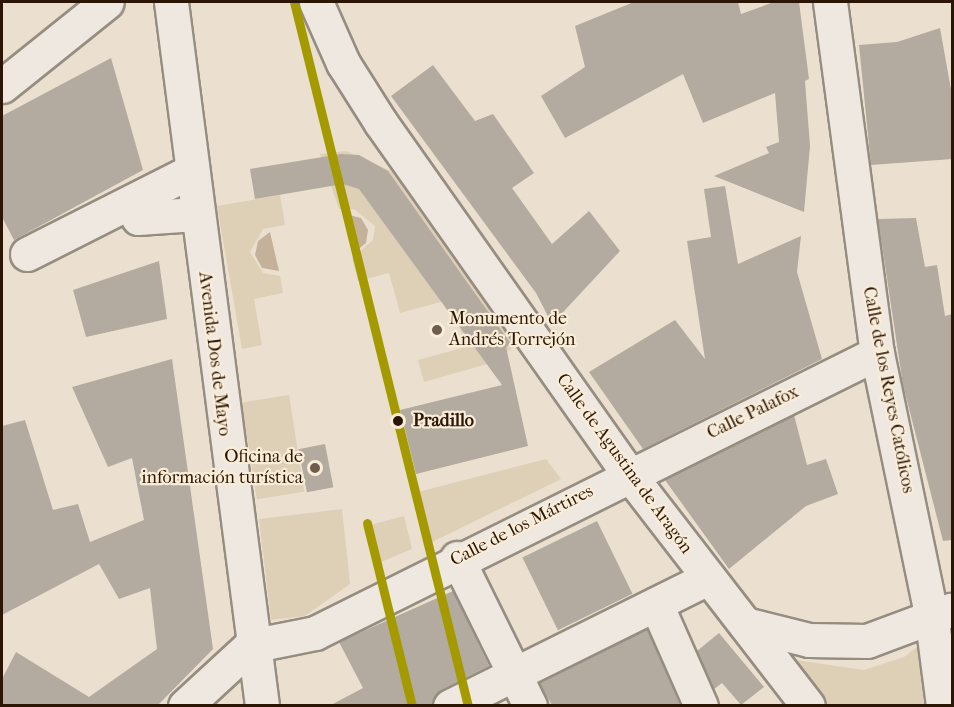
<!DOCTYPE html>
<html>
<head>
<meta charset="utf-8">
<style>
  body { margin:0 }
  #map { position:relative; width:954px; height:707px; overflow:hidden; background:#ebe0cf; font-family:"IM FELL French Canon",serif }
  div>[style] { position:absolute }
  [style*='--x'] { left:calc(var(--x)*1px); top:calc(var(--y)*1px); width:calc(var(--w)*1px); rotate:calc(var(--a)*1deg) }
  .green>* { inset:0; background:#decfb7; transform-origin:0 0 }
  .water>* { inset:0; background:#c3b299 }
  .building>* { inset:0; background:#b3ab9f; transform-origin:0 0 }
  .roads { filter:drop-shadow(2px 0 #968d81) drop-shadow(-2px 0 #968d81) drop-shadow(0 2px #968d81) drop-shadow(0 -2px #968d81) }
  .minor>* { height:33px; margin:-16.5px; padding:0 16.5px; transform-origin:16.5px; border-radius:16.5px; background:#eee8e0 }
  .metro-1>* { height:9px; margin:-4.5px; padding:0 4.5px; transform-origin:4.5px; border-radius:4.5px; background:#a49a00 }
  .dots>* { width:16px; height:16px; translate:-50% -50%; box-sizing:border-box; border:3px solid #faedd8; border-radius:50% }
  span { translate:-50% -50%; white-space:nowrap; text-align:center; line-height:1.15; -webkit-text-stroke:4.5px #faedd8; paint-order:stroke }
  .poi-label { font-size:18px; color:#2b1505 }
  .left { translate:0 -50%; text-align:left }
  .right { translate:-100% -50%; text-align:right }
  .street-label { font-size:18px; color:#2b1505 }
  .stop-label { font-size:18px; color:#2b1505; font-weight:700 }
  .frame { position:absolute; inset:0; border:3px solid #2b1505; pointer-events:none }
</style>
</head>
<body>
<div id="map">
  <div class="green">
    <div style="clip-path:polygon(346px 151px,391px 171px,515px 346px,491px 363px,424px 382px,418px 360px,465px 347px,452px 299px,400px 313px,389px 273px,358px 281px,352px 258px,373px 240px,375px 226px,354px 209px,339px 209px,320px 154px)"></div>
    <div style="clip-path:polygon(280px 195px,285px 225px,263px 229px,250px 252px,263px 273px,280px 276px,283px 293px,254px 299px,262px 345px,242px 349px,217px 206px)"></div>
    <div style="left:289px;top:395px;width:98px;height:48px;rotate:81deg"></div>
    <div style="clip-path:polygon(546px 459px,561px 479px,430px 543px,418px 492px)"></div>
    <div style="clip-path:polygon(342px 509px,350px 584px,305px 616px,271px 620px,259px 519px)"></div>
    <div style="clip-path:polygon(404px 516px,412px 549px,374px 565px,363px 527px)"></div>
    <div style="clip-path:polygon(918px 646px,924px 705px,824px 705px,796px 660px,864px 670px,904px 657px)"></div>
  </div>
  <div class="water">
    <div style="clip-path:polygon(345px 214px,361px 218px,368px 230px,366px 243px,355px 252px)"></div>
    <div style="clip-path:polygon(270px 232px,279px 271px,262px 268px,255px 255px,258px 241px)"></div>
  </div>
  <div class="building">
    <div style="clip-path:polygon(634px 2px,738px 2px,741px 14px,774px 2px,799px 2px,809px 79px,805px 81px,810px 146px,804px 212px,714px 176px,769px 153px,766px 147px,779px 142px,775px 93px,703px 123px,683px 74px,565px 138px,541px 96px,585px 67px,575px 26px)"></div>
    <div style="clip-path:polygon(940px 28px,952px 95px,952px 159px,871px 165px,859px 45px,897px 42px)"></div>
    <div style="clip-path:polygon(111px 58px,143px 170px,14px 240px,2px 217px,2px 116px)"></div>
    <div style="clip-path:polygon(433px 65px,475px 121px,493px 114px,534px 173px,512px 188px,552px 244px,589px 211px,620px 251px,552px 324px,536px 293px,391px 96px)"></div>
    <div style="clip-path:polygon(341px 154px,359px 155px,388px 171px,511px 344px,506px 347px,528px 446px,416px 474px,400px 410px,502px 385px,359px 189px,343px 184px,255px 199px,250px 169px)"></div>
    <div style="clip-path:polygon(725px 186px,738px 264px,801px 236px,797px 272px,822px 359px,643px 449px,589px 372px,675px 320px,705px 359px,687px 241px,711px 237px,704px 189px)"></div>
    <div style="clip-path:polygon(916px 218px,925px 267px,937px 265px,945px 316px,952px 314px,952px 540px,943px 541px,903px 385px,878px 219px)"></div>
    <div style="clip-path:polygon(159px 261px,167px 319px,86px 337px,73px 290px)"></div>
    <div style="clip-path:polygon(172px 359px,213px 649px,158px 705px,2px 705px,2px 679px,16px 652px,89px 697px,157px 649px,150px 588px,119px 599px,99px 564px,2px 615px,2px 426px,25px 420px,53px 510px,78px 504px,90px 542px,144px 520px,132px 458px,108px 467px,72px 387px)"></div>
    <div style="clip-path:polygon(794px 415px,807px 465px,826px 459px,838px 494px,806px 506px,729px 569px,665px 480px)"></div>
    <div style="left:325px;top:444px;width:44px;height:27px;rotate:79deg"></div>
    <div style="left:597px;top:521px;width:81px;height:83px;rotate:64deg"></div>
    <div style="clip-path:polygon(453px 591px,489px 666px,441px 690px,431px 705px,331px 705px,363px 688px,339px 642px)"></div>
    <div style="clip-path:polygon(647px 629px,680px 705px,552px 705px,539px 683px)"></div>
    <div style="clip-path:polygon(719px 633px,764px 687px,741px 705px,722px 683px,714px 689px,697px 651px)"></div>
  </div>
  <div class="roads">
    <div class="minor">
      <div style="--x:171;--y:2;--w:710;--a:82.63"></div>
      <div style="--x:316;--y:2;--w:67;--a:66.1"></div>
      <div style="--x:343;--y:63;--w:71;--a:57.7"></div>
      <div style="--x:381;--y:123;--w:428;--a:54.8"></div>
      <div style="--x:628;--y:473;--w:294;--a:52.3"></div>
      <div style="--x:830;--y:2;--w:354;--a:82.4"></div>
      <div style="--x:877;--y:353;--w:266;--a:78.3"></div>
      <div style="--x:931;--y:613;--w:94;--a:82.6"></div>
      <div style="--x:2;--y:86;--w:134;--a:-38.7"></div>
      <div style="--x:138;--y:218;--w:58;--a:-3.9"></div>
      <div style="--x:27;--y:254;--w:184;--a:-26.8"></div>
      <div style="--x:457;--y:558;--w:165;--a:63.7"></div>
      <div style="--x:656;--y:604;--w:111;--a:66.2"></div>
      <div style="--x:745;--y:624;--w:66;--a:14"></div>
      <div style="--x:809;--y:640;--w:58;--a:1"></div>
      <div style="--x:867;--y:641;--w:89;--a:-20.5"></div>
      <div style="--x:185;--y:706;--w:88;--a:-42.7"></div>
      <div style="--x:250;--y:646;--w:66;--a:-11.3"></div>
      <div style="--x:315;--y:633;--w:628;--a:-26.48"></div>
      <div style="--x:450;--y:706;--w:288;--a:-26.4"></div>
    </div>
  </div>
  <div class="metro-1">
    <div style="--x:294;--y:2;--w:725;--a:76.12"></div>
    <div style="--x:367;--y:523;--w:188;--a:76.2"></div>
  </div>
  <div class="dots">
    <div style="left:437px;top:330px;background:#6e5c4c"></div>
    <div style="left:398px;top:421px;background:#2b1505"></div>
    <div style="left:315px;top:468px;background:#6e5c4c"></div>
  </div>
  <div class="poi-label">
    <span class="left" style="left:449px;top:330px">Monumento de<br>Andrés Torrejón</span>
    <span class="right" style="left:303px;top:468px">Oficina de<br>información turística</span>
  </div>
  <div class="street-label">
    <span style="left:214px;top:354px;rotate:83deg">Avenida Dos de Mayo</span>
    <span style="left:888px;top:390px;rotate:79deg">Calle de los Reyes Católicos</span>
    <span style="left:753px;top:413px;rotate:-26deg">Calle Palafox</span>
    <span style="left:624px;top:464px;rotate:54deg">Calle de Agustina de Aragón</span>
    <span style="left:522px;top:526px;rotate:-27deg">Calle de los Mártires</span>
  </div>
  <div class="stop-label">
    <span class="left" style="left:413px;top:421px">Pradillo</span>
  </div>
  <div class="frame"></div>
</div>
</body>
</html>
